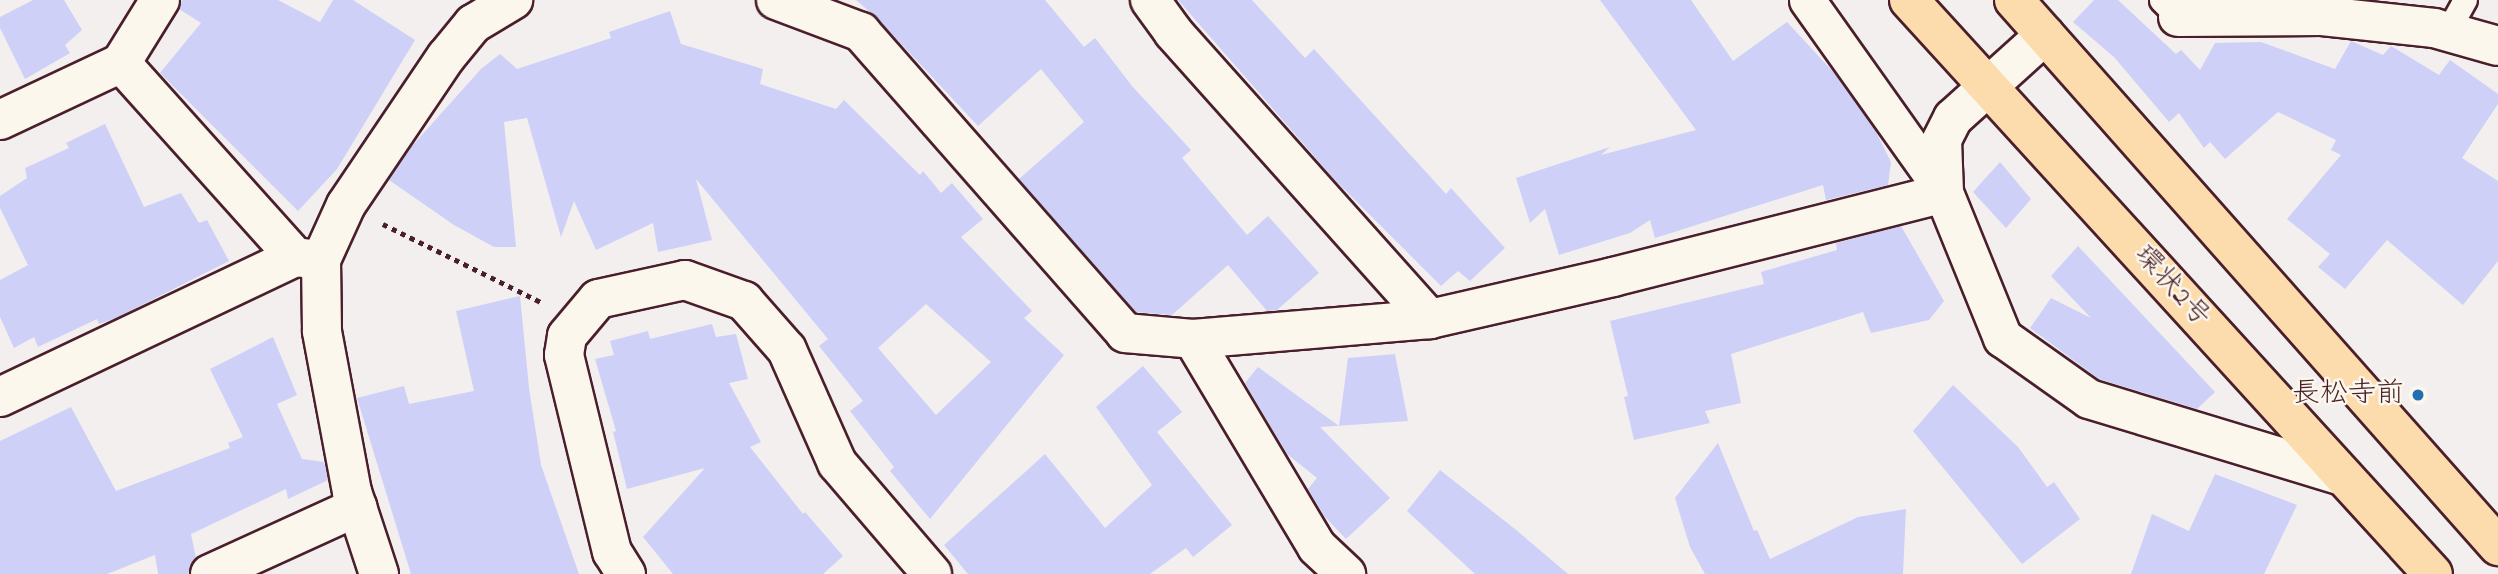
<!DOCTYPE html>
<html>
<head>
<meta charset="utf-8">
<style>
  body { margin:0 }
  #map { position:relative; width:2498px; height:574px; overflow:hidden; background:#f2efee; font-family:"Indie Flower","Klee One",sans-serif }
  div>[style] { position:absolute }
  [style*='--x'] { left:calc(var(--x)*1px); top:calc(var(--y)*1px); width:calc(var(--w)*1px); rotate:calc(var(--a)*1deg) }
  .building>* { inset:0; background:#ced0f8 }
  .path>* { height:4.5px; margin-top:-2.25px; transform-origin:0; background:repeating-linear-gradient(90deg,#4a1f2b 0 5px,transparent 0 10px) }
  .roads { filter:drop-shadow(2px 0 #4a1f2b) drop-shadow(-2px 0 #4a1f2b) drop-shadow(0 2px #4a1f2b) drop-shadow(0 -2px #4a1f2b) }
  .service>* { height:23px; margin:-11.5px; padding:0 11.5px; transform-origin:11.5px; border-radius:11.5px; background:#fbf7ec }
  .pedestrian>* { height:35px; margin:-17.5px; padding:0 17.5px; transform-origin:17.5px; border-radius:17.5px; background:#fbf7ec }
  .minor>* { height:38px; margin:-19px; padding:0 19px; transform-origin:19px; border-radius:19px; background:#fbf7ec }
  .tertiary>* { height:38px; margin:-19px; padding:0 19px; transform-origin:19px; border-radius:19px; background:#fbf7ec }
  .primary>* { height:38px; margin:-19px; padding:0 19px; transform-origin:19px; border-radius:19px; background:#fcdcac }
  .dots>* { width:19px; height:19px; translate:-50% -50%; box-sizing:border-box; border:4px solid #fbf7ec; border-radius:50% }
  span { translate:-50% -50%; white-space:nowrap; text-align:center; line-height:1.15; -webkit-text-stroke:5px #fbf7ec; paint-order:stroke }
  .street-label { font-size:28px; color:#4a1f2b }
  .poi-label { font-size:28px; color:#4a1f2b }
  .right { translate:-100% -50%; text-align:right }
</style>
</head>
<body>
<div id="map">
  <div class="building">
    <div style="clip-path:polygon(33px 0,64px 0,82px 30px,65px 45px,70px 53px,25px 79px,0 28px,0 17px)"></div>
    <div style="clip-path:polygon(182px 0,278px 0,320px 22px,333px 0,353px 0,415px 40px,337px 169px,298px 211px,160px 73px,201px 23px,179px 9px)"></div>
    <div style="clip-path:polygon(856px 0,1045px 0,1084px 47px,1095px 38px,1132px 86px,1191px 150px,1182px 158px,1247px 235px,1268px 216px,1319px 273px,1277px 310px,1267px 311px,1228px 265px,1172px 315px,1136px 312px,1019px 179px,1084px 122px,1041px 69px,978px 126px,877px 18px)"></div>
    <div style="clip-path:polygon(1178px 0,1252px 0,1305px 58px,1314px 49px,1446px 194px,1451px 188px,1505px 248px,1470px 281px,1458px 271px,1441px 286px,1334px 179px)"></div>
    <div style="clip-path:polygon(1600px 0,1691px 0,1733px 61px,1787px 22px,1836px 75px,1876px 132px,1891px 162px,1888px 185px,1826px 200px,1823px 185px,1655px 238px,1650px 220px,1630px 233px,1559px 255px,1545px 209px,1530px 223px,1516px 178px,1610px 147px,1601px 155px,1696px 130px)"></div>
    <div style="clip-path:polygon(2094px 0,2118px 0,2176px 54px,2181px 50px,2200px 70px,2215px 43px,2261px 42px,2335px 69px,2351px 41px,2383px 55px,2391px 46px,2439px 75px,2450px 60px,2498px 94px,2498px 104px,2462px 158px,2498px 181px,2498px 261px,2463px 305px,2387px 240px,2345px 289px,2318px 267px,2330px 254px,2287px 219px,2341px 155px,2331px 150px,2336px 140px,2278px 112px,2225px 159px,2210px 142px,2204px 148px,2179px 113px,2169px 122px,2114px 57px,2073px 22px)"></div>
    <div style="clip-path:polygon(evenodd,670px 11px,681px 44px,763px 69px,760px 84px,836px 109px,844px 100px,920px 175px,923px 171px,941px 193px,952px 183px,983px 219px,961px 237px,1032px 311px,1024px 318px,1064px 355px,930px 519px,890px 471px,894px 467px,850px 411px,863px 401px,819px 346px,828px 339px,696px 179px,712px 240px,658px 252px,653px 223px,596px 250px,574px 201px,561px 237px,527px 118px,504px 122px,516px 247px,494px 247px,454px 225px,389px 180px,412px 146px,481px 69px,500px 54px,517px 69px,611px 38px,609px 32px,670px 11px,926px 304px,991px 362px,936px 415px,878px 348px,926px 304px)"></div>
    <div style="clip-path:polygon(105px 124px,144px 207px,181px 193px,199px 223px,207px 220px,229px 261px,118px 317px,99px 324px,97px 319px,38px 347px,34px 337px,14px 348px,0 317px,0 280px,28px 265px,0 208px,0 196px,27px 178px,25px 168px,69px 148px,66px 143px)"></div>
    <div style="clip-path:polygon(2000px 162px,2031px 199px,2006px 228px,1973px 192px)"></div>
    <div style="clip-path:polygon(1901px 226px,1944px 301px,1929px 320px,1871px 333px,1863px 312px,1731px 354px,1741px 403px,1705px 411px,1710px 423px,1634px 440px,1624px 397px,1628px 396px,1610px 321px,1764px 284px,1761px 272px,1837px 250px,1836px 243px)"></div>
    <div style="clip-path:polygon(2078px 246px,2215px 392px,2197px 409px,2099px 379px,2030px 328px,2051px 298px,2091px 318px,2051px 276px)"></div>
    <div style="clip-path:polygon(520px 296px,529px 388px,541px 465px,579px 574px,411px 574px,357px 398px,404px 386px,409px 404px,474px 391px,456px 311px)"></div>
    <div style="clip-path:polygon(712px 324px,716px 337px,736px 334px,748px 379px,729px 383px,761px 442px,750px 447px,803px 514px,805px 512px,843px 556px,823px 574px,673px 574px,643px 537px,705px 468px,627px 489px,613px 432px,616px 431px,595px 359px,614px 355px,610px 341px,648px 331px,650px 339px)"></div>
    <div style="clip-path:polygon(273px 337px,297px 395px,277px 404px,302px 459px,324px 462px,328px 480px,288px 499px,286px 489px,191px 534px,196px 558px,188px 574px,158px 574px,155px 555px,107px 574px,0 574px,0 441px,71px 407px,116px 491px,230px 448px,228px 443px,243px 437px,210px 369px)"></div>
    <div style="clip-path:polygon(1395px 354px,1408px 421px,1320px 427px,1390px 498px,1346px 539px,1325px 517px,1308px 489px,1317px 478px,1287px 454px,1245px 383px,1258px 367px,1339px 426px,1348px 358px)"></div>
    <div style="clip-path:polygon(1143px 366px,1182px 412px,1157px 432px,1232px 525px,1193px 557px,1186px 548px,1150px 574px,968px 574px,944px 545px,1045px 454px,1105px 528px,1152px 485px,1096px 407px)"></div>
    <div style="clip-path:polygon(1953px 385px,2018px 447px,2047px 487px,2054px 482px,2080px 519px,2022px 564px,1913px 431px)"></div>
    <div style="clip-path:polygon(1718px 443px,1754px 531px,1757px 530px,1770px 559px,1858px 517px,1906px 509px,1903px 574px,1705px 574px,1690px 547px,1675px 498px)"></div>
    <div style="clip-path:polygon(1440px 470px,1515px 529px,1568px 574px,1475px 574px,1407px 511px)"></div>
    <div style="clip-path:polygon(2215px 474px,2297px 505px,2264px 574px,2131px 574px,2152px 514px,2189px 531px)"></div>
  </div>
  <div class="path">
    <div style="--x:383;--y:224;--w:176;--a:26.3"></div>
  </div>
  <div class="roads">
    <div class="service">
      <div style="--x:2161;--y:0;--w:24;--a:45"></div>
      <div style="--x:2447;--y:32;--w:37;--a:-61"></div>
    </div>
    <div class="pedestrian">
      <div style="--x:1807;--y:0;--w:237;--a:54.6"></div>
    </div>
    <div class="minor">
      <div style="--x:776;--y:0;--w:91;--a:20.6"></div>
      <div style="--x:861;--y:32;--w:400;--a:48.7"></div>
      <div style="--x:1125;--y:333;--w:68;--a:5"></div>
      <div style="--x:1193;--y:339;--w:238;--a:-4.8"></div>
      <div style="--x:1430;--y:319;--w:188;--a:-12.9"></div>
      <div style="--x:1613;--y:277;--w:341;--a:-14.2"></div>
      <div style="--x:2178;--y:17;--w:144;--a:-0.4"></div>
      <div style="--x:2322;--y:16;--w:113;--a:6.1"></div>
      <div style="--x:2434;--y:28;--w:66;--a:15.7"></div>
      <div style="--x:2045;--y:35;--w:124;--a:137.9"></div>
      <div style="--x:1953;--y:118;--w:25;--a:117"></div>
      <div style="--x:1942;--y:140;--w:53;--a:87.8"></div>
      <div style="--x:1944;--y:193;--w:157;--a:67.9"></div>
      <div style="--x:2003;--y:338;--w:105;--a:35.3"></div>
      <div style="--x:2089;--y:399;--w:264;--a:16.9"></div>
      <div style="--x:121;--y:63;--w:261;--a:48.1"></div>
      <div style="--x:1193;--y:339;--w:242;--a:59.2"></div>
      <div style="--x:1317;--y:547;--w:40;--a:43"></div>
      <div style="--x:0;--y:397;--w:327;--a:-25.4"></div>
      <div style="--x:295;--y:257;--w:26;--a:7"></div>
      <div style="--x:210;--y:574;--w:162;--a:-24.5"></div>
      <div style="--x:379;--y:574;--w:86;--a:-108.2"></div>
      <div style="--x:352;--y:492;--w:164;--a:-100.6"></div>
      <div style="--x:322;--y:331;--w:71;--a:-90.8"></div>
      <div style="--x:321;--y:260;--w:60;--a:-65.6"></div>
      <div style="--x:346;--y:205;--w:179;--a:-56"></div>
      <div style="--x:446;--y:57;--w:43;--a:-50.7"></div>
      <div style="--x:473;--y:24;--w:47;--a:-31"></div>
      <div style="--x:626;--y:574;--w:26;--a:-122"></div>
      <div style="--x:612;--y:552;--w:203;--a:-103.7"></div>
      <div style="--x:564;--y:355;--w:19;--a:-81"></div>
      <div style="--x:567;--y:336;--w:48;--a:-50"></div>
      <div style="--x:598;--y:299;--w:89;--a:-12.3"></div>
      <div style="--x:685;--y:280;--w:63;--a:19.6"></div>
      <div style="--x:744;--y:301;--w:65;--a:48.7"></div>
      <div style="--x:787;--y:350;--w:124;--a:66.1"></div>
      <div style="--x:837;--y:463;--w:146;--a:49.4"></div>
    </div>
    <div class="tertiary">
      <div style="--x:1150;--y:0;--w:39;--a:54"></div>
      <div style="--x:1173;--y:32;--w:385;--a:48.2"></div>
      <div style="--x:0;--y:120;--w:134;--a:-25.2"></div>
      <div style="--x:121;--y:63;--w:74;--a:-58.2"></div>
    </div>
    <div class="primary">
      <div style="--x:1909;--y:0;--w:777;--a:47.61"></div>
      <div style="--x:2014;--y:0;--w:730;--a:48.44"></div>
    </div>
  </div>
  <div class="dots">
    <div style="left:2418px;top:395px;background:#1f6fb2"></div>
  </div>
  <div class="street-label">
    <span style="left:2171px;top:287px;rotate:48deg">環状2号</span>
  </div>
  <div class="poi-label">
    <span class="right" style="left:2404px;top:395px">長松寺前</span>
  </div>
</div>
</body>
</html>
